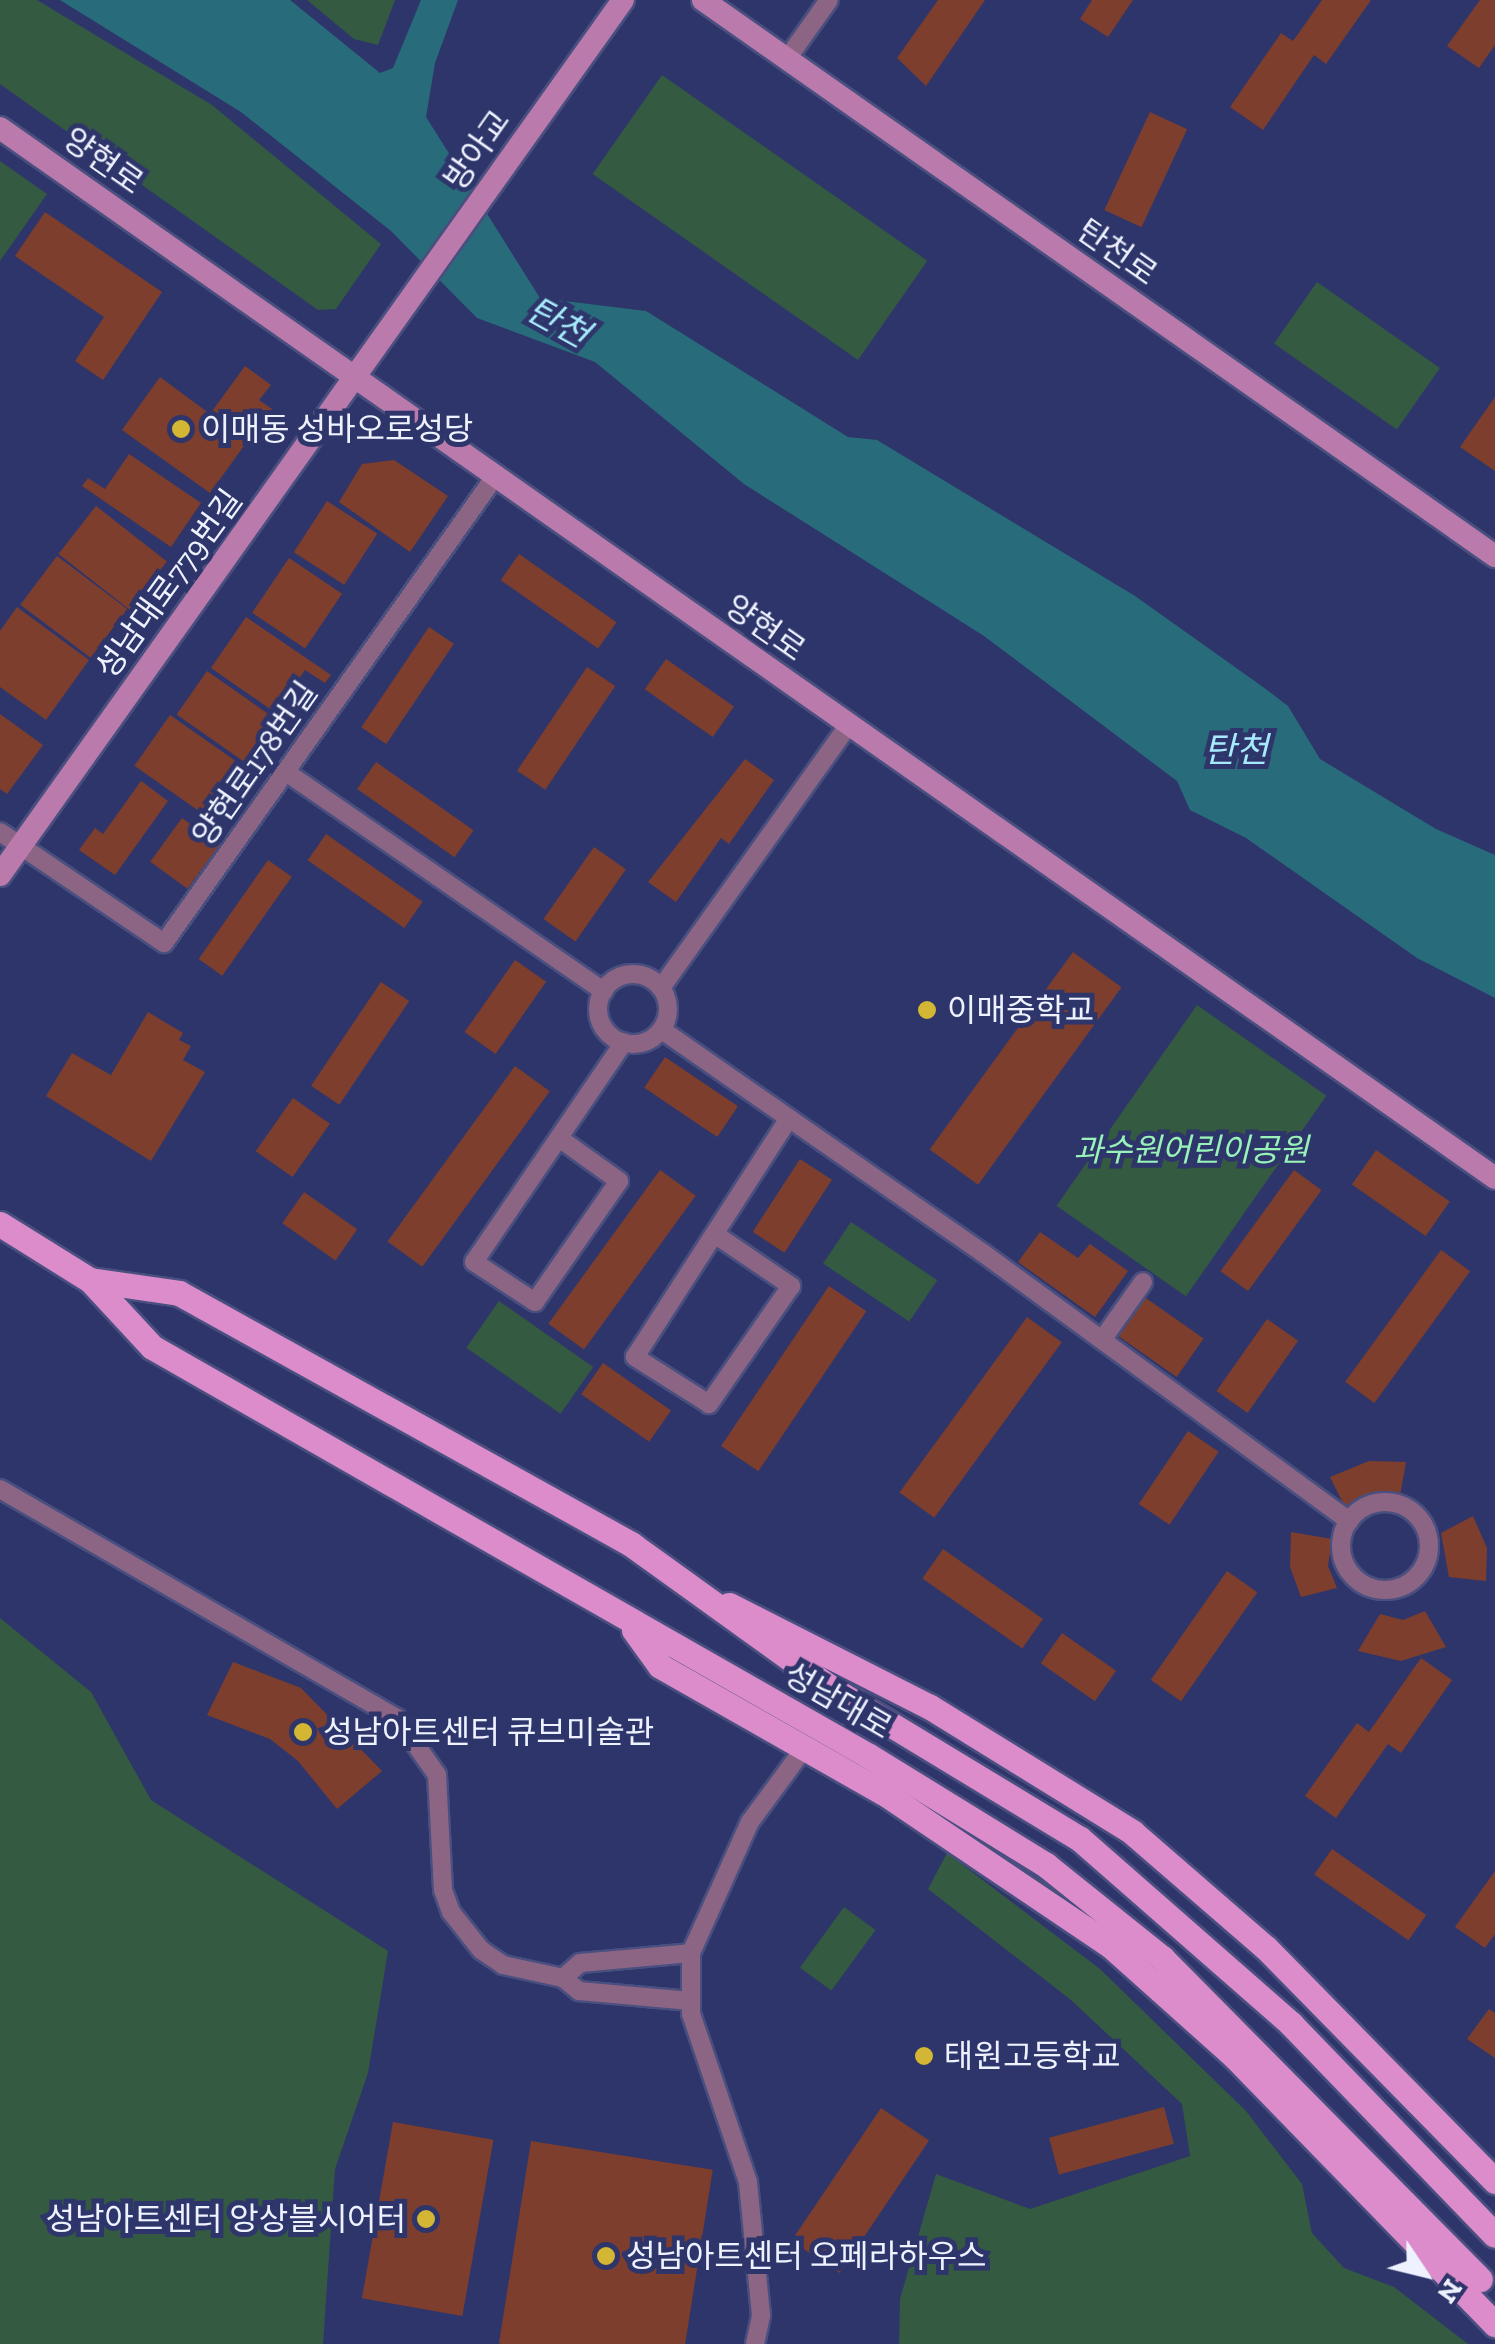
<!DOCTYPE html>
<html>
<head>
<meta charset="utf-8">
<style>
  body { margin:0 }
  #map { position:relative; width:1495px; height:2344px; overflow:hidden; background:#2e356a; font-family:"Zilla Slab","Noto Sans KR",serif }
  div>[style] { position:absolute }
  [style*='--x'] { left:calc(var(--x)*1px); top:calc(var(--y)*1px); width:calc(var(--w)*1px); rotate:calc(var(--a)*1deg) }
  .green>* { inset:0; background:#345a42; transform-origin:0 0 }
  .water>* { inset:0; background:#286c7b }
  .building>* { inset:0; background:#7d3e2e; transform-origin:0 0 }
  .roads { filter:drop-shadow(2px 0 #494f7f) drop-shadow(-2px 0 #494f7f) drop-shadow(0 2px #494f7f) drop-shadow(0 -2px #494f7f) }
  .street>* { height:18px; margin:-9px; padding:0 9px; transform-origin:9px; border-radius:9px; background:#8d6584 }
  .street>.ring { margin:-9px; padding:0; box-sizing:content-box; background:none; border:18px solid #8d6584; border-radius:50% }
  .secondary>* { height:22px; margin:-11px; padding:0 11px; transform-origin:11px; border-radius:11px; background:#ba7bac }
  .primary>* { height:25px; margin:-12.5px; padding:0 12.5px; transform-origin:12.5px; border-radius:12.5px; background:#dc8ccb }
  .dots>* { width:28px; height:28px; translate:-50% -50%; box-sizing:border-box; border:5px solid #2e356a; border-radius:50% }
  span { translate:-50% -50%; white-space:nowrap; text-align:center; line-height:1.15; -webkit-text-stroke:10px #2e356a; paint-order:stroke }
  .street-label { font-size:32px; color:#eef2ff }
  .poi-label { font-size:32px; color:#eef2ff }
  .left { translate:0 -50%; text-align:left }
  .right { translate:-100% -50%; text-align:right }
  .park-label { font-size:32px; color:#99f3b9; font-style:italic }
  .water-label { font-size:35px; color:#a7eafb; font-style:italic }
  .north { position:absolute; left:1375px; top:2224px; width:100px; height:100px; -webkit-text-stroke:8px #2e356a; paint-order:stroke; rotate:125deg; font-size:28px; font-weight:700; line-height:40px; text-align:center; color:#eef2ff }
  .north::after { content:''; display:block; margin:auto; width:35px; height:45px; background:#eef2ff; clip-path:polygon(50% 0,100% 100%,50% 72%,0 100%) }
</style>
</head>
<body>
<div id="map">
  <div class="green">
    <div style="clip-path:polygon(0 0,37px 0,212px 105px,381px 244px,336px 309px,318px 310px,0 84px)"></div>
    <div style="clip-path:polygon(307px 0,395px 0,378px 45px,354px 39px)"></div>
    <div style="left:662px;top:75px;width:324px;height:121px;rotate:35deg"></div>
    <div style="clip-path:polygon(0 161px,47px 194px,0 261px)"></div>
    <div style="left:1317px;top:282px;width:150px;height:75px;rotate:35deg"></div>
    <div style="left:1197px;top:1005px;width:158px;height:245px;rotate:35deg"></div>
    <div style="left:851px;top:1222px;width:104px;height:50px;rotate:34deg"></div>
    <div style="left:499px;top:1301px;width:115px;height:57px;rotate:35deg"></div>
    <div style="clip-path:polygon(0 1618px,91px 1692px,151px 1800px,388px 1951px,368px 2073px,335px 2169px,323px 2344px,0 2344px)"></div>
    <div style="clip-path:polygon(947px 1853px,1100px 1969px,1246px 2111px,1302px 2184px,1312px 2233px,1344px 2268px,1394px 2287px,1468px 2344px,899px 2344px,900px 2299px,936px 2174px,1030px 2209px,1190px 2156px,1182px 2104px,1071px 2000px,928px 1889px)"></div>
    <div style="left:844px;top:1907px;width:39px;height:75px;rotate:36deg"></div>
  </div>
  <div class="water">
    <div style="clip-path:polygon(60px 0,290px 0,380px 73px,393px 68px,421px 0,458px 0,435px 63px,426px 117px,540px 298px,646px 311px,848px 437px,877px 440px,1135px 596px,1263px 687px,1288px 706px,1320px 759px,1436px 829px,1495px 855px,1495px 998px,1417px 958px,1246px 838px,1190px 810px,1177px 781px,984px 636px,744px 484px,595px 362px,477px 318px,391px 231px,241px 112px)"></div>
  </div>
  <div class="building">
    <div style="clip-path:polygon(938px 0,985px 0,926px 86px,897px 58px)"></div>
    <div style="clip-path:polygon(1092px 0,1133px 0,1108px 37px,1080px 19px)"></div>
    <div style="clip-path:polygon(1322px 0,1371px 0,1326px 64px,1314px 55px,1263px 130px,1230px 107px,1281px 33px,1293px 41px)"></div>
    <div style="clip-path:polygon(1480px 0,1495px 0,1495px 45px,1479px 68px,1447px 46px)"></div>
    <div style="left:1150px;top:112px;width:41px;height:108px;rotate:25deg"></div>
    <div style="clip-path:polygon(45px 212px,162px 292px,103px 380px,75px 361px,104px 317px,15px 256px)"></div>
    <div style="clip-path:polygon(245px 366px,271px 385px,259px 400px,272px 409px,258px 427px,245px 418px,234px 434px,246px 443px,210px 493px,122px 430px,160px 377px,210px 414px)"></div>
    <div style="clip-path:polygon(1495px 397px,1495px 471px,1460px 447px)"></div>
    <div style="clip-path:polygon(129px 454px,201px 503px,171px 547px,82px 486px,88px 478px,105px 489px)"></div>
    <div style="clip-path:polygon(394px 460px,448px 496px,410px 552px,339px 502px,362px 464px)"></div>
    <div style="left:327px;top:501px;width:60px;height:61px;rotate:33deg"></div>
    <div style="left:96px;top:506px;width:90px;height:61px;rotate:38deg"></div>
    <div style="left:519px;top:554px;width:119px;height:32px;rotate:35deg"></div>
    <div style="left:57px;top:556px;width:88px;height:61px;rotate:37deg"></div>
    <div style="left:289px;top:558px;width:64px;height:66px;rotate:34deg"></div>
    <div style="clip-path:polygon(17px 607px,89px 660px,46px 720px,0 687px,0 631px)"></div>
    <div style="clip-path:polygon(246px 617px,331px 675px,325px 683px,305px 670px,276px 713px,211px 668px)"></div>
    <div style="left:429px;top:627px;width:30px;height:121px;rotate:34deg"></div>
    <div style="left:666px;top:659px;width:83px;height:37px;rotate:35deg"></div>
    <div style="left:587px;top:667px;width:34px;height:125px;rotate:34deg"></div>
    <div style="left:207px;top:671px;width:85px;height:53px;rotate:35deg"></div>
    <div style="clip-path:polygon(0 714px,43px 745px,7px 794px,0 789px)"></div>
    <div style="left:170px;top:715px;width:93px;height:62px;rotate:35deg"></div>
    <div style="clip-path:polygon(745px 759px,774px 780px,729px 844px,721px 838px,676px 902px,648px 882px)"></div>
    <div style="left:376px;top:762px;width:119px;height:33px;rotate:35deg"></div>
    <div style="clip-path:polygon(141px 781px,168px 801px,115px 875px,79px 850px,95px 828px,103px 834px)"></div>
    <div style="left:182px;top:818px;width:46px;height:54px;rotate:36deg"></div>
    <div style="left:326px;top:834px;width:118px;height:32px;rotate:35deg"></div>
    <div style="left:594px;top:847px;width:39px;height:88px;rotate:35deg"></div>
    <div style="left:268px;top:860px;width:29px;height:121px;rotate:35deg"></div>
    <div style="left:1073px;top:952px;width:60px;height:244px;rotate:36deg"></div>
    <div style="left:515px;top:960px;width:38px;height:88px;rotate:35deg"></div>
    <div style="left:381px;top:982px;width:34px;height:125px;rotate:34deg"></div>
    <div style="clip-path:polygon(148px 1012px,183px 1033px,179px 1040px,191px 1046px,183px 1060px,205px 1072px,151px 1161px,46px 1096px,72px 1053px,111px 1075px)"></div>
    <div style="left:665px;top:1057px;width:88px;height:37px;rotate:34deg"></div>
    <div style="left:515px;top:1066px;width:43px;height:217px;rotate:36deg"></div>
    <div style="left:293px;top:1098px;width:45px;height:65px;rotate:35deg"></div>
    <div style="left:1376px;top:1150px;width:90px;height:42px;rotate:35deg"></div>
    <div style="left:800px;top:1159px;width:38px;height:87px;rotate:33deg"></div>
    <div style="left:660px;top:1170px;width:44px;height:190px;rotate:36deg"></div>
    <div style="left:1294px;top:1170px;width:34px;height:125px;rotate:36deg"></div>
    <div style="left:304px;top:1192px;width:65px;height:38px;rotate:35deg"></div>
    <div style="clip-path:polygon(1040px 1232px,1078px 1258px,1090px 1244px,1128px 1271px,1095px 1317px,1018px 1262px)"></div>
    <div style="left:1441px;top:1250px;width:36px;height:163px;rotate:36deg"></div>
    <div style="left:829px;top:1286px;width:45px;height:193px;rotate:34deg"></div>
    <div style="left:1143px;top:1296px;width:74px;height:47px;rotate:35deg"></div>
    <div style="left:1027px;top:1317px;width:43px;height:217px;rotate:36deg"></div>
    <div style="left:1267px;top:1319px;width:38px;height:88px;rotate:35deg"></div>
    <div style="left:603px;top:1363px;width:83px;height:38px;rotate:35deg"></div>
    <div style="left:1188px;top:1431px;width:37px;height:88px;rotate:34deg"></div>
    <div style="clip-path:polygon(1369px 1461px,1406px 1462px,1400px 1496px,1376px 1495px,1346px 1509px,1330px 1477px)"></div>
    <div style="clip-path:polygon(1473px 1516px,1487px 1548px,1486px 1581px,1449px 1577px,1441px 1533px)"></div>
    <div style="clip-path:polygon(1291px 1532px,1332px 1539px,1328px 1566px,1337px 1588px,1301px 1597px,1290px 1567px)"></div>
    <div style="left:943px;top:1549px;width:122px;height:36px;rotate:35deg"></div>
    <div style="left:1227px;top:1571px;width:37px;height:133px;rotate:35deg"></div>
    <div style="clip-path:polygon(1425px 1611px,1446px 1647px,1401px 1661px,1358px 1651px,1380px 1614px,1403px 1620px)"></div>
    <div style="left:1062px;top:1633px;width:66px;height:37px;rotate:35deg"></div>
    <div style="clip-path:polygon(1421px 1658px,1452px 1680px,1401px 1753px,1388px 1744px,1336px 1818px,1305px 1796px,1357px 1723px,1369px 1732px)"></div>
    <div style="clip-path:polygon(233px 1662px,301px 1688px,382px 1771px,337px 1809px,298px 1761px,270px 1739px,207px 1715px)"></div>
    <div style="left:1332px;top:1849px;width:115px;height:31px;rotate:35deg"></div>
    <div style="clip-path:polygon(1495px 1871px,1495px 1934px,1485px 1948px,1455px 1927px)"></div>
    <div style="clip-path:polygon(1489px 2009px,1495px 2013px,1495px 2058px,1467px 2039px)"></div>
    <div style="left:1164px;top:2107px;width:38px;height:119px;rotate:75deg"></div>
    <div style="left:881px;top:2108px;width:58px;height:160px;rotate:34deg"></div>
    <div style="left:393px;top:2122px;width:102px;height:179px;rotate:10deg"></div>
    <div style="left:531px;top:2141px;width:184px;height:205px;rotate:9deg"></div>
  </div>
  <div class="roads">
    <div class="street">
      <div style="--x:787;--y:59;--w:72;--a:-54.6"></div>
      <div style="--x:286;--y:772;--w:386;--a:34.6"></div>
      <div style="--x:0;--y:832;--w:198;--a:34.1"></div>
      <div style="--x:164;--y:943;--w:570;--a:-54.64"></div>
      <div class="ring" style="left:598px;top:974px;width:52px;height:52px"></div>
      <div style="--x:661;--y:988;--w:322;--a:-54.5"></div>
      <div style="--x:662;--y:1030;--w:391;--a:34.8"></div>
      <div style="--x:983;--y:1253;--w:454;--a:36.2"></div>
      <div style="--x:559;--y:1138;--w:74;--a:35.6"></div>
      <div style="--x:619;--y:1181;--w:147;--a:124.8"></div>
      <div style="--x:535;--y:1302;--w:73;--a:-146.7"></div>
      <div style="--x:474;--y:1262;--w:266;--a:-55.7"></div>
      <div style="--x:716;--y:1235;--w:91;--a:34.2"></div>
      <div style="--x:791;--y:1286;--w:144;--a:124.8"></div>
      <div style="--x:709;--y:1404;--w:88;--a:-147.6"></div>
      <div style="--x:635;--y:1357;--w:284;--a:-57.2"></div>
      <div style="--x:1102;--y:1340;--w:71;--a:-54.7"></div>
      <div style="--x:0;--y:1489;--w:458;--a:30"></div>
      <div style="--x:397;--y:1718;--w:70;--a:54.9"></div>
      <div style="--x:437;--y:1775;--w:115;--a:87"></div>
      <div style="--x:443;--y:1890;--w:23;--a:70"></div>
      <div style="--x:451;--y:1912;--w:48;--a:51.7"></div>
      <div style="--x:481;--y:1950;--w:27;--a:34"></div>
      <div style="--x:503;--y:1965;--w:61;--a:12.2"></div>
      <div style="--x:563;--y:1978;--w:21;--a:39"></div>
      <div style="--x:579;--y:1991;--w:112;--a:5.1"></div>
      <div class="ring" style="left:1341px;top:1502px;width:70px;height:70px"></div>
      <div style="--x:563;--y:1978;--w:23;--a:-41"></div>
      <div style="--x:580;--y:1963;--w:111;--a:-5.1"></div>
      <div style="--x:755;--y:2344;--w:30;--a:-78"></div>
      <div style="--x:761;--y:2315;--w:134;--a:-95.6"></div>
      <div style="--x:748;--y:2182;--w:177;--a:-108.7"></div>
      <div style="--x:691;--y:2014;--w:61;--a:-90"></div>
      <div style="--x:691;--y:1953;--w:144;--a:-65.8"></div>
      <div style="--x:750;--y:1822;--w:93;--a:-53.7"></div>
    </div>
    <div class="secondary">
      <div style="--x:703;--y:0;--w:968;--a:35.07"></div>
      <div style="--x:0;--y:128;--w:1827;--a:35.08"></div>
      <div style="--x:0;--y:875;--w:1074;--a:-54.55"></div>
    </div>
    <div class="primary">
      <div style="--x:0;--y:1224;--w:106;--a:31.9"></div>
      <div style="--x:90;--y:1280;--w:91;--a:47.2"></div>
      <div style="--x:152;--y:1347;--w:825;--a:29.7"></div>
      <div style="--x:869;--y:1756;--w:208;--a:31.6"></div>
      <div style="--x:1046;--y:1865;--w:149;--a:38.7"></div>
      <div style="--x:1162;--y:1958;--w:452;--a:45.3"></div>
      <div style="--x:90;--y:1280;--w:90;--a:8.3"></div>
      <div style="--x:179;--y:1293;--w:517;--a:29.04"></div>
      <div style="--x:631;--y:1544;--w:244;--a:35.8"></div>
      <div style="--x:829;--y:1687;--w:293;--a:31.2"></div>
      <div style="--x:1080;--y:1839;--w:281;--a:41.2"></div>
      <div style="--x:1291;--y:2024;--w:293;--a:46"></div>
      <div style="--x:729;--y:1605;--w:225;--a:26.9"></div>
      <div style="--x:930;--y:1707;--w:238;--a:31.7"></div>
      <div style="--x:1132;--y:1832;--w:177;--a:40.9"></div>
      <div style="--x:1266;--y:1948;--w:327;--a:45.5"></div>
      <div style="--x:634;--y:1630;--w:44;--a:54.2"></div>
      <div style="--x:660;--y:1666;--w:257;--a:29.6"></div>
      <div style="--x:884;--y:1793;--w:274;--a:34"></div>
      <div style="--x:1111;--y:1946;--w:166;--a:41.8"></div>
      <div style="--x:1235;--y:2057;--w:373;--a:45.8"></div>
    </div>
  </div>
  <div class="dots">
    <div style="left:181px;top:429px;background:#d4b635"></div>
    <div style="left:927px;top:1010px;background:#d4b635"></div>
    <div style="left:303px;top:1732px;background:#d4b635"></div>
    <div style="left:924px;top:2056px;background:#d4b635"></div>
    <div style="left:426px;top:2219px;background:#d4b635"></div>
    <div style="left:606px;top:2256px;background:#d4b635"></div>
  </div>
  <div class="street-label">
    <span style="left:477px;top:150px;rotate:-55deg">방아교</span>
    <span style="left:103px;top:161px;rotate:35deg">양현로</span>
    <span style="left:1117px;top:252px;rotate:35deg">탄천로</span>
    <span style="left:169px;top:584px;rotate:-54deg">성남대로779번길</span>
    <span style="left:765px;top:628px;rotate:35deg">양현로</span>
    <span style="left:255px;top:764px;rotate:-55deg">양현로178번길</span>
    <span style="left:838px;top:1701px;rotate:30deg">성남대로</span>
  </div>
  <div class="poi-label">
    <span class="left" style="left:201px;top:429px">이매동 성바오로성당</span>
    <span class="left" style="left:947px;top:1010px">이매중학교</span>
    <span class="left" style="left:323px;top:1732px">성남아트센터 큐브미술관</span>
    <span class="left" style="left:944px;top:2056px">태원고등학교</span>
    <span class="right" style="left:406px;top:2219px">성남아트센터 앙상블시어터</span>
    <span class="left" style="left:626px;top:2256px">성남아트센터 오페라하우스</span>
  </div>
  <div class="park-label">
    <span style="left:1191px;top:1150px">과수원어린이공원</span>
  </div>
  <div class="water-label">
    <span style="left:558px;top:322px;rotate:29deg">탄천</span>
    <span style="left:1236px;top:750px">탄천</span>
  </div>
  <div class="north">N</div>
</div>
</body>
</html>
